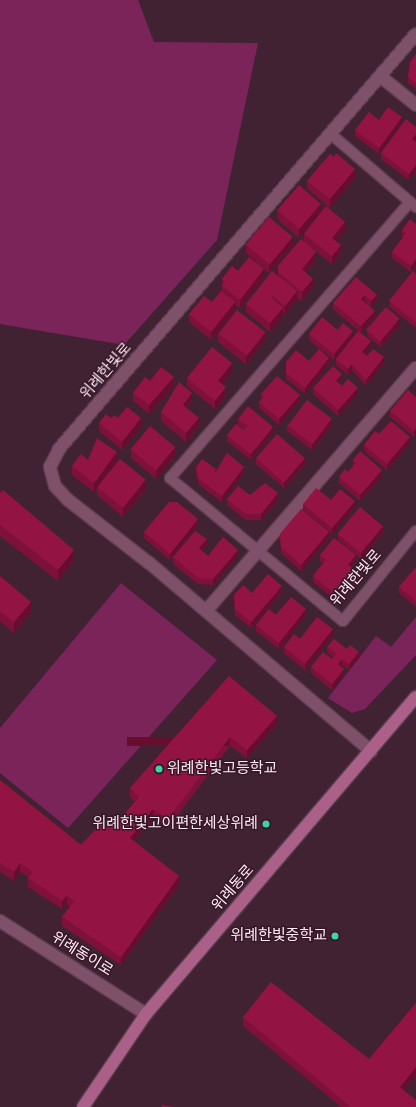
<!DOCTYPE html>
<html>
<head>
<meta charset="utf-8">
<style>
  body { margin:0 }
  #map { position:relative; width:416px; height:1107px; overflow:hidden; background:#412233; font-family:Figtree,"Noto Sans KR",sans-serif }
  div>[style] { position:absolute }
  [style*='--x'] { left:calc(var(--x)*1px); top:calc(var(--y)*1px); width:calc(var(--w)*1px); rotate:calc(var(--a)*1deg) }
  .green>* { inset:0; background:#7a2459 }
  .roads { filter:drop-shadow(1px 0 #5c3e4e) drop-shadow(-1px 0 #5c3e4e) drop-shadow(0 1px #5c3e4e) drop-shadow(0 -1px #5c3e4e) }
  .lane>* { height:10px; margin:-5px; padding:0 5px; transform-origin:5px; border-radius:5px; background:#7f5069 }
  .street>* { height:12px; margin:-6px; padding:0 6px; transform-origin:6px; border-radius:6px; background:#7f5069 }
  .secondary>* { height:12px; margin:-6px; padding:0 6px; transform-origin:6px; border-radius:6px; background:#ab608a }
  .wall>* { inset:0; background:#7e113a }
  .shaded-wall>* { inset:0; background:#670e2f; transform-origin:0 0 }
  .building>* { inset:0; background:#931443; transform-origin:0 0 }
  .dots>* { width:11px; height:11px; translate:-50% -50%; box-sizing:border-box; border:2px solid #361829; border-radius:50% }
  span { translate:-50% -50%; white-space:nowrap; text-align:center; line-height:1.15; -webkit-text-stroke:3px #361829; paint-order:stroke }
  .street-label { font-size:15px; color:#ffe9f4 }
  .poi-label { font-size:15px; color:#ffe9f4 }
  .left { translate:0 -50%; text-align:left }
  .right { translate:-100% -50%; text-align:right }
</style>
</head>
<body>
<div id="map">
  <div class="green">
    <div style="clip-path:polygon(0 0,138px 0,154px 42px,258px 43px,217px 240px,124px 345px,0 324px)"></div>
    <div style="clip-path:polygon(121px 583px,217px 660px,68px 828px,0 773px,0 728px)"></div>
    <div style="clip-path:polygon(416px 617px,416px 655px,365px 709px,352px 713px,328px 698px,376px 636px,391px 647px)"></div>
  </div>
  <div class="roads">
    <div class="lane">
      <div style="--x:332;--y:135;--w:111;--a:40.6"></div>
      <div style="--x:410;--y:202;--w:366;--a:131"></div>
      <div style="--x:170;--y:478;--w:224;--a:39.6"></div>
      <div style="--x:343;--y:621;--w:116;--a:-51"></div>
    </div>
    <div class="street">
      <div style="--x:380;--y:76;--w:46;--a:38.9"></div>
      <div style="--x:206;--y:611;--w:321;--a:-49.2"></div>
      <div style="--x:371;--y:751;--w:291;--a:-139.7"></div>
      <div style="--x:149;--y:563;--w:103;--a:-142.1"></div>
      <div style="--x:68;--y:500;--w:19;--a:-133"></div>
      <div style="--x:55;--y:486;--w:20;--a:-105"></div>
      <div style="--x:50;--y:467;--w:20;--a:-63"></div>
      <div style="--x:59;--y:449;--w:547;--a:-49.3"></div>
      <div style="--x:0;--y:921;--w:173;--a:32.5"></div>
    </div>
    <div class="secondary">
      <div style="--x:83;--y:1107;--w:112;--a:-55.9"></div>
      <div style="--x:146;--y:1014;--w:416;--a:-49.6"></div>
    </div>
  </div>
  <div class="wall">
    <div style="clip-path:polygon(416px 54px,416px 89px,408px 83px,408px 77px)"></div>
    <div style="clip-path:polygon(379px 120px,402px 123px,379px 154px,355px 136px,355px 130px)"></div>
    <div style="clip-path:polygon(416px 127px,416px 140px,415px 141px,416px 142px,416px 171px,409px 180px,381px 159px,381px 153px)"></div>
    <div style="clip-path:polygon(355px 178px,330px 208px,307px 189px,307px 181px)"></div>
    <div style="clip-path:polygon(277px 210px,321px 212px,299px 238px,277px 219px)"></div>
    <div style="clip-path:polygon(416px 224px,416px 265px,411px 272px,392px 258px,392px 252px,403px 237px,402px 236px,402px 230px)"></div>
    <div style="clip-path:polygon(345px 230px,336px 241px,341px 253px,332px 264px,310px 247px,316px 261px,306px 273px,313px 287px,302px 301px,297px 297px,297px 300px,285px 314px,283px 312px,283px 317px,270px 332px,246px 312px,246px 304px,278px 276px,278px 266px,304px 242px,304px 234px)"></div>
    <div style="clip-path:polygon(246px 245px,293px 246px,269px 273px,246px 253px)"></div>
    <div style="clip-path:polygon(238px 271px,264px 278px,240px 308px,235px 305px,235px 311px,211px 340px,189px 322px,189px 314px,212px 302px,222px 291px,222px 279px)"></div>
    <div style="clip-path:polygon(416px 274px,416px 328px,389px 307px,389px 301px)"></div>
    <div style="clip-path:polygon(356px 277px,377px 301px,371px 307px,365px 301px,364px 302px,375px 317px,361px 333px,333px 309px,333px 303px)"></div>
    <div style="clip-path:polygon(400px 325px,381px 347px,367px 336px,367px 330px)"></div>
    <div style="clip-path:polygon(338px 330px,353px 337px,334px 360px,309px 340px,309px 334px)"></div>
    <div style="clip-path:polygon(218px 333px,265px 340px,246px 364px,218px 342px)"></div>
    <div style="clip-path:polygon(371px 347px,365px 354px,367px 356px,384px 363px,366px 386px,352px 370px,348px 375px,336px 365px,336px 359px)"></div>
    <div style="clip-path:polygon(309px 361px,329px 364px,305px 394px,286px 379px,286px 373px)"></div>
    <div style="clip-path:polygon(232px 372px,222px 384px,226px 396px,215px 409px,187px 386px,187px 378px)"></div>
    <div style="clip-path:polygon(342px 380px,339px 384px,342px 386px,358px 394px,338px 416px,313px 394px,313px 388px)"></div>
    <div style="clip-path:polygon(150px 381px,174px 386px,149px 414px,133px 401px,133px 393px)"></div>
    <div style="clip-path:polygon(261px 394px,300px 401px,279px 425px,259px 408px,259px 402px,261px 400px)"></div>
    <div style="clip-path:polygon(416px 397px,416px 435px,414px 437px,390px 417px,390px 411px)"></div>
    <div style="clip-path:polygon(192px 401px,187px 408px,199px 426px,186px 442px,161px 421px,161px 412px)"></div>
    <div style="clip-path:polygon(111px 418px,118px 418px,141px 427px,122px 450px,99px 431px,99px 423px)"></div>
    <div style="clip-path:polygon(238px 419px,273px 433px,251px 460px,227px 441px,227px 435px,245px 430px,238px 425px)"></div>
    <div style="clip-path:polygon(287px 425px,332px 425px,312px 450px,287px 431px)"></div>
    <div style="clip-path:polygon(379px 434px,410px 443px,387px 470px,364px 451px,364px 445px)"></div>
    <div style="clip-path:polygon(131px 449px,175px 456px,156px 479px,131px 458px)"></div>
    <div style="clip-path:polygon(256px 458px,305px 464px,284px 488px,256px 464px)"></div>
    <div style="clip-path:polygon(353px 460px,382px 476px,360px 501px,339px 483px,339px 477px,348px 472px,353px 466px)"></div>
    <div style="clip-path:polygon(117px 461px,94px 492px,72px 475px,72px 466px)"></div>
    <div style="clip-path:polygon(196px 467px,216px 472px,244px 473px,222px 502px,199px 485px,196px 473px)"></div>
    <div style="clip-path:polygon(97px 487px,146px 489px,123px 517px,97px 495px)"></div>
    <div style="clip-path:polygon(0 492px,74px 560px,58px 581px,0 536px)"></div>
    <div style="clip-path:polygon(250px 495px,278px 500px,261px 520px,246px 520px,227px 505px,227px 499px)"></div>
    <div style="clip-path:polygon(331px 500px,355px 507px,332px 534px,303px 510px,303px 504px)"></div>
    <div style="clip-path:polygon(198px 525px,170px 560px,144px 538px,144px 532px)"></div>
    <div style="clip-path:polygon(383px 532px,361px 559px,338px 540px,338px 534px)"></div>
    <div style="clip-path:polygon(280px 534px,329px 538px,301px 571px,281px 553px)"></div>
    <div style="clip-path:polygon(207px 545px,202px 551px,208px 556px,238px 556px,213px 585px,198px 584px,173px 564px,173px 557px)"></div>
    <div style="clip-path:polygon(320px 555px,356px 561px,351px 567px,359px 579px,345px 596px,333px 598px,313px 582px,313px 576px,323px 563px,320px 561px)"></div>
    <div style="clip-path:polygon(416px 567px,416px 607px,399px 593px,399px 587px)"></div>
    <div style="clip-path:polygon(0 576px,31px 612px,14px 633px,0 621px)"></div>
    <div style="clip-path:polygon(282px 592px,251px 628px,235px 615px,234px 595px,252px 593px)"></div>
    <div style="clip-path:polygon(276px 615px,306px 615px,279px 649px,256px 631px,256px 625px)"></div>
    <div style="clip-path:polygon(333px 635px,305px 670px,284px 653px,284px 647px,300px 639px)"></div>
    <div style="clip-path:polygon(327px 647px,359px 658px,349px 670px,342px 665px,341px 666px,344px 675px,332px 690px,311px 673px,311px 667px,332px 659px,333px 657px,327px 653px)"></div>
    <div style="clip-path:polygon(229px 676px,277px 724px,247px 758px,230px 746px,168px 828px,153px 818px,134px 841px,179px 885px,121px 965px,62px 926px,62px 917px,70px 906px,67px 904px,62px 909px,28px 887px,28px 877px,20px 872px,14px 881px,0 872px,0 780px,81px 845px,117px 823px,135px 802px,130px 797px,130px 788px)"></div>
    <div style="clip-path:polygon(416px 1003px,416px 1076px,404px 1090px,416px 1107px,341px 1107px,243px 1026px,243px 1017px,369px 1059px)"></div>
  </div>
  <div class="shaded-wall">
    <div style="clip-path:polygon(402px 117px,402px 123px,379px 154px,379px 148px)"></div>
    <div style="clip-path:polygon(416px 134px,416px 140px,412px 145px,412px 139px)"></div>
    <div style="clip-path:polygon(416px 165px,416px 171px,409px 180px,409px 174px)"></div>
    <div style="clip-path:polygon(355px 169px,355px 178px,330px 208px,330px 199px)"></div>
    <div style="clip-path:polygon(321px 204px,321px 212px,299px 238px,299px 229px)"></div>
    <div style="clip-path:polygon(345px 222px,345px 230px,332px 247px,332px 238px)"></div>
    <div style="clip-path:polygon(293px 237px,293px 246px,269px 273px,269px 265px)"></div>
    <div style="clip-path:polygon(341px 245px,341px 253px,332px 264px,332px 256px)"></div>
    <div style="clip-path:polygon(316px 252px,316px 261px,302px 278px,302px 269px)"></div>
    <div style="clip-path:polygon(416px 259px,416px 265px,411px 272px,411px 266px)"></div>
    <div style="clip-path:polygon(264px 269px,264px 278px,240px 308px,240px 300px)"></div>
    <div style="clip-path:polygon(313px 279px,313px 287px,302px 301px,302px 292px)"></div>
    <div style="clip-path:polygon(297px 291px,297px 300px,285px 314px,285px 306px)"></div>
    <div style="clip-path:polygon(365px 295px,365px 301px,361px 305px,361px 299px)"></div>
    <div style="clip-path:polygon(377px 295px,377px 301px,371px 307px,371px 301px)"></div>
    <div style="clip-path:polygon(235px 302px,235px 311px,211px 340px,211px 332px)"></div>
    <div style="clip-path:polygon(283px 308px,283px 317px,270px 332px,270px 323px)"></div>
    <div style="clip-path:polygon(375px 311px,375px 317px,361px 333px,361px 326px)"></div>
    <div style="clip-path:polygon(400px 319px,400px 325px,381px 347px,381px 341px)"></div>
    <div style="clip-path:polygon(353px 331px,353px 337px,334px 360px,334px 354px)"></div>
    <div style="clip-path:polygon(265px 332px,265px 340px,246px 364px,246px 355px)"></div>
    <div style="clip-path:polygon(371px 341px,371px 347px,362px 358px,362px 352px)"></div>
    <div style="clip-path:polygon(384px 357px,384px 363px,366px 386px,366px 380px)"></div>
    <div style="clip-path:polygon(329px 358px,329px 364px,305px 394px,305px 388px)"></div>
    <div style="clip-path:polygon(232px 363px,232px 372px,218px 389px,218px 381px)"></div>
    <div style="clip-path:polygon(352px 364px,352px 370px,348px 375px,348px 369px)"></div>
    <div style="clip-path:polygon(342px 374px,342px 380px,336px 387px,336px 381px)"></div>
    <div style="clip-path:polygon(174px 377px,174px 386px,149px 414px,149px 405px)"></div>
    <div style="clip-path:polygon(226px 387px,226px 396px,215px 409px,215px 401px)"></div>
    <div style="clip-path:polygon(358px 388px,358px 394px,338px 416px,338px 410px)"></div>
    <div style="clip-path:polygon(192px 393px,192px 401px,183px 413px,183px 405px)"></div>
    <div style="clip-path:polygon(300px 395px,300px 401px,279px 425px,279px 419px)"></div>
    <div style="clip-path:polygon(141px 418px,141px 427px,122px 450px,122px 442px)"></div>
    <div style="clip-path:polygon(199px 418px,199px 426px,186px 442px,186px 433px)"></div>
    <div style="clip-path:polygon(332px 419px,332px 425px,312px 450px,312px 444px)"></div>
    <div style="clip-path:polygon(273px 427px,273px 433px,251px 460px,251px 454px)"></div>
    <div style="clip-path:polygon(416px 429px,416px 435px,414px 437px,414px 431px)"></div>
    <div style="clip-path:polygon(410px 437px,410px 443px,387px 470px,387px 464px)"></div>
    <div style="clip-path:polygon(175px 447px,175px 456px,156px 479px,156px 470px)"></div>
    <div style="clip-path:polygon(117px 452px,117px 461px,94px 492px,94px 483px)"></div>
    <div style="clip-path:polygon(305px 458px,305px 464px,284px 488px,284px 482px)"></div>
    <div style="clip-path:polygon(244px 467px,244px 473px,222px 502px,222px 496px)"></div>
    <div style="clip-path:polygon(382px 470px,382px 476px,360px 501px,360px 495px)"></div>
    <div style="clip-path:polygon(146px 480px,146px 489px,123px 517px,123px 508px)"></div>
    <div style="clip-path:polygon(278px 493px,278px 500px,261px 520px,261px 514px)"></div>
    <div style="clip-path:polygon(355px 501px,355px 507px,332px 534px,332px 528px)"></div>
    <div style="clip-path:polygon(198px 519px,198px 525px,170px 560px,170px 554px)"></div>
    <div style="clip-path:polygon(383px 526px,383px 532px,361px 559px,361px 553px)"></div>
    <div style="clip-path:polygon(329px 532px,329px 538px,301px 571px,301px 565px)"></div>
    <div style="clip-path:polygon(207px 539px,207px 545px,199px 554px,199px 548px)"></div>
    <div style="clip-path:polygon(74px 550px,74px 560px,58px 581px,58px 570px)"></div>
    <div style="clip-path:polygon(238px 550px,238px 556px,213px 585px,213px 579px)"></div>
    <div style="clip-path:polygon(356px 555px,356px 561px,348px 571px,348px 565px)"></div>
    <div style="clip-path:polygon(359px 573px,359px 579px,345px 596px,345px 590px)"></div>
    <div style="clip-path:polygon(282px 586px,282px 592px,251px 628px,251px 622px)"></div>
    <div style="clip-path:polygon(31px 602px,31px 612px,14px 633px,14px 622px)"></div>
    <div style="clip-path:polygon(306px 609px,306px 615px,279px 649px,279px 643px)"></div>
    <div style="clip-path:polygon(333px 629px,333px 635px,305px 670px,305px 664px)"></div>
    <div style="clip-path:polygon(359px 652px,359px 658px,349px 670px,349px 664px)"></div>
    <div style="clip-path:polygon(342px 659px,342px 665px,338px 670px,338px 664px)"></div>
    <div style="clip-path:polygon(344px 669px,344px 675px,332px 690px,332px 684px)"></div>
    <div style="clip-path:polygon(277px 716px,277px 724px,247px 758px,247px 750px)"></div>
    <div style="left:230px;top:737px;width:9px;height:103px;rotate:90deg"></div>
    <div style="clip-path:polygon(153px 809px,153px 818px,130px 846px,130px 838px)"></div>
    <div style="clip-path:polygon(20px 863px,20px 872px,14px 881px,14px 872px)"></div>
    <div style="clip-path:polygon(179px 876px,179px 885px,121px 965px,121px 957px)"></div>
    <div style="clip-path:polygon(67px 895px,67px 904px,62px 909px,62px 901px)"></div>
    <div style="clip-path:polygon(416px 1067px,416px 1076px,400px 1095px,400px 1087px)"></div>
  </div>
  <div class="building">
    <div style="clip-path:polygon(416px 54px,416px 83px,408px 77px,410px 62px)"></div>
    <div style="clip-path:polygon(388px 107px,402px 117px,379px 148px,355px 130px,369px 112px,379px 120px)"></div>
    <div style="clip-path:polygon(406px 119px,416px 127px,416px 134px,412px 139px,416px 142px,416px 165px,409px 174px,381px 153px)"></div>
    <div style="clip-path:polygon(336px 153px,355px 169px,330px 199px,307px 181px,330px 154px,334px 157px)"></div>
    <div style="left:299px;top:185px;width:29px;height:33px;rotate:41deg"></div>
    <div style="clip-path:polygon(326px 206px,345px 222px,332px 238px,341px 245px,332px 256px,304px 234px)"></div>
    <div style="left:269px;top:217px;width:31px;height:36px;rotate:40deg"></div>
    <div style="clip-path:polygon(410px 219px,416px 224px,416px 259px,411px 266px,392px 252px,406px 233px,402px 230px)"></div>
    <div style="clip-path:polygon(301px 239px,316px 252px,302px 269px,313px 279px,302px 292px,278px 272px,278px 266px)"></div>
    <div style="clip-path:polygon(249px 257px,264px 269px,240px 300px,222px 286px,225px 281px,222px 279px,232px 266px,238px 271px)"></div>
    <div style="clip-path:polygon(272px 271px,297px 291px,285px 306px,273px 296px,271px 298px,283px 308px,270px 323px,246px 304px)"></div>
    <div style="clip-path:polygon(413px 271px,416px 274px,416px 322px,389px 301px)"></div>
    <div style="clip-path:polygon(356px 277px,377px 295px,371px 301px,365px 295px,361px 299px,375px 311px,361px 326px,333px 303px)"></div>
    <div style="clip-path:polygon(221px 291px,235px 302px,211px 332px,189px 314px,204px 296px,212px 302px)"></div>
    <div style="left:386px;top:307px;width:18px;height:30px;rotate:41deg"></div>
    <div style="left:237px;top:310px;width:36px;height:30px;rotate:38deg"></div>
    <div style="clip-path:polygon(322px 317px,338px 330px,343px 323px,353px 331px,334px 354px,309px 334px)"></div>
    <div style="clip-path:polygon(358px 331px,371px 341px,362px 352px,367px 356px,373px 349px,384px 357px,366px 380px,352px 364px,348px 369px,336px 359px)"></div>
    <div style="clip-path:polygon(212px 347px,232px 363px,218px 381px,226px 387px,215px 401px,187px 378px)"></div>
    <div style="clip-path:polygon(319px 349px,329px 358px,305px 388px,286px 373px,286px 362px,296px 350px,309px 361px)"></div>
    <div style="clip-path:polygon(333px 366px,342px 374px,336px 381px,342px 386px,348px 379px,358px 388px,338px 410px,313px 388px)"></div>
    <div style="clip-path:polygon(161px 367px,174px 377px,149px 405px,133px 393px,145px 377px,150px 381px)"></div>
    <div style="clip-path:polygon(277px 376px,300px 395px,279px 419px,259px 402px,264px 397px,261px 394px)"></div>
    <div style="clip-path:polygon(179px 382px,192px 393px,183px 405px,199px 418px,186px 433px,161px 412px)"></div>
    <div style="clip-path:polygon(408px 390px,416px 397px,416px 429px,414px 431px,390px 411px)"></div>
    <div style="left:307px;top:400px;width:31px;height:32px;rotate:37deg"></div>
    <div style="clip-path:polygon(248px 406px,273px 427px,251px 454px,227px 435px,236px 424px,244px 430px,248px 426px,238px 419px)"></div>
    <div style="clip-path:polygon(127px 407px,141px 418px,122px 442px,99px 423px,106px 414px,111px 418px,114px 415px,118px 418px)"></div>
    <div style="clip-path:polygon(391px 421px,410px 437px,387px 464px,364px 445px,375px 431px,379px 434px)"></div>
    <div style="left:150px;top:426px;width:33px;height:30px;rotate:40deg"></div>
    <div style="left:277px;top:434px;width:37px;height:32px;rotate:41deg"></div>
    <div style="clip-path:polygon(97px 438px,117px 452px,94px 483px,72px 466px,81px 454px,88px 460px)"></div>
    <div style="clip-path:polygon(360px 451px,382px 470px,360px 495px,339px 477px,345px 469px,348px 472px,356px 463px,353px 460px)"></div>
    <div style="clip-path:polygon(227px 453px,244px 467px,222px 496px,199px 479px,196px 467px,202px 459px,216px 469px,214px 475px)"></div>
    <div style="left:120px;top:459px;width:33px;height:36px;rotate:39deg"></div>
    <div style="clip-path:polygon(265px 483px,278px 493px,261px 514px,246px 514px,227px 499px,238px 486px,250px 495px)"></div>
    <div style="clip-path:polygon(316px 488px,331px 500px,340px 489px,355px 501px,332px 528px,303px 504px)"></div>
    <div style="clip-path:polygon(3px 490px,74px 550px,58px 570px,0 525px,0 492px,0 493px)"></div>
    <div style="clip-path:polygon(169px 502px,177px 502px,198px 519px,170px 554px,144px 532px)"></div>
    <div style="left:360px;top:507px;width:30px;height:35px;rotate:40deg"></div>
    <div style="clip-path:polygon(301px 509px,329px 532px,301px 565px,281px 547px,280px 534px)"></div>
    <div style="clip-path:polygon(195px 531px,207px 539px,199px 548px,208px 556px,223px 537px,238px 550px,213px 579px,198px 578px,173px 557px)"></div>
    <div style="clip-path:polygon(334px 538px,356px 555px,348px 565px,359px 573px,345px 590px,333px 592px,313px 576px,326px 560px,320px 555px)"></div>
    <div style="clip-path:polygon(416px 567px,416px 601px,399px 587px)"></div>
    <div style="clip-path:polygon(268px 574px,282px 586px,251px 622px,235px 609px,234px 595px,243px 585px,252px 593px)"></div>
    <div style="clip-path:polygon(0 576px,31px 602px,14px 622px,0 611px)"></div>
    <div style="clip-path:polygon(291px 597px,306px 609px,279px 643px,256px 625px,269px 609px,276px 615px)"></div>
    <div style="clip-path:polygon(317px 617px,333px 629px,305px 664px,284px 647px,294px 634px,300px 639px)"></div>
    <div style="clip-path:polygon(334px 639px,347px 649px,350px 645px,359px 652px,349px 664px,342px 659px,338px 664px,344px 669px,332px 684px,311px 667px,323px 652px,332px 659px,336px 653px,327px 647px)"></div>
    <div style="clip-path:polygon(229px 676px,277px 716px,247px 750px,230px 737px,168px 819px,153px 809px,130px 838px,179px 876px,121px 957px,62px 917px,74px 901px,67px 895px,62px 901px,28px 878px,33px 872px,20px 863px,14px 872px,0 863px,0 780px,81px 845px,108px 816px,117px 823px,139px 797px,130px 788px)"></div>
    <div style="clip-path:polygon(271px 982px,369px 1059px,416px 1003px,416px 1067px,400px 1087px,416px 1100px,416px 1107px,351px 1107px,243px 1017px)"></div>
    <div style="clip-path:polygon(162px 1105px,175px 1107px,162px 1107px)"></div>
  </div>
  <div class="dots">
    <div style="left:159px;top:769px;background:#3dd4a3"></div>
    <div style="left:266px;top:824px;background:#3dd4a3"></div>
    <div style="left:335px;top:936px;background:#3dd4a3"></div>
  </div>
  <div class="street-label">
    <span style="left:106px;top:371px;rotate:-49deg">위례한빛로</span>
    <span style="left:356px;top:578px;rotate:-49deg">위례한빛로</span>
    <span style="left:233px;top:888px;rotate:-49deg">위례동로</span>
    <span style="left:82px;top:954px;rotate:32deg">위례동이로</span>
  </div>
  <div class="poi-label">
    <span class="left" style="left:167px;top:769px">위례한빛고등학교</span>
    <span class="right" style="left:258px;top:824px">위례한빛고이편한세상위례</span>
    <span class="right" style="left:327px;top:936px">위례한빛중학교</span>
  </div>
</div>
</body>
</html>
